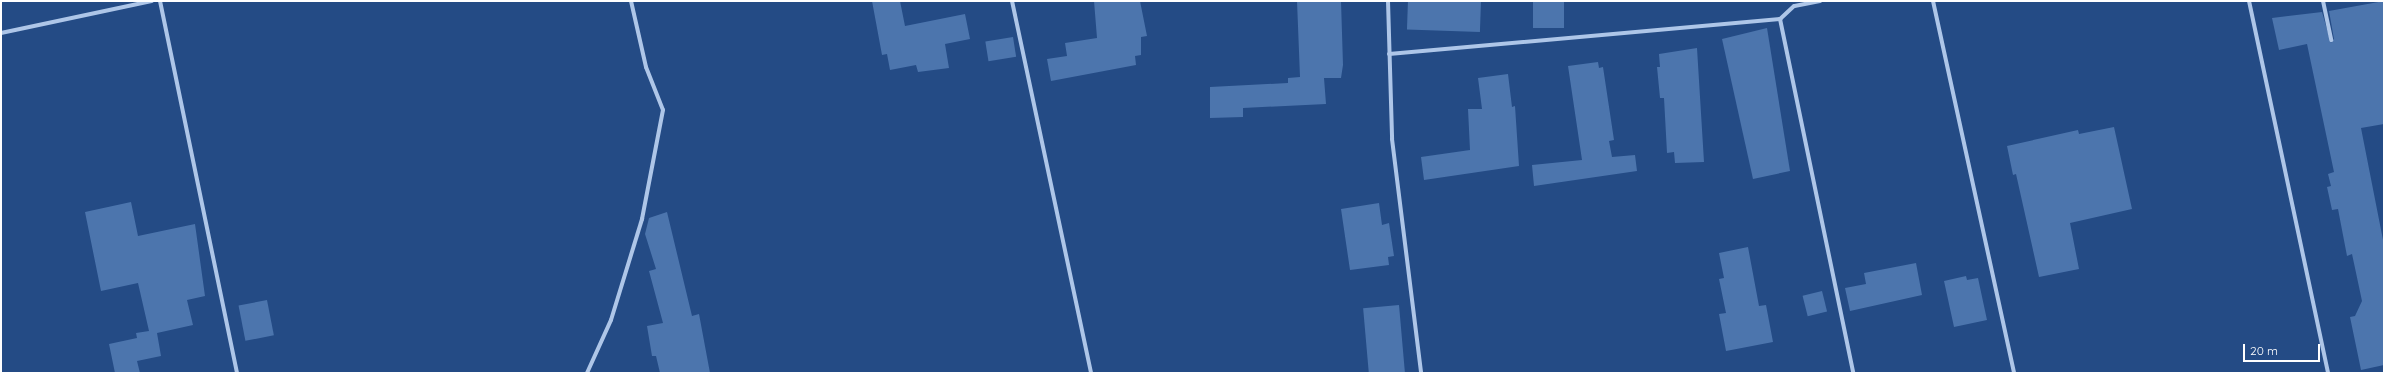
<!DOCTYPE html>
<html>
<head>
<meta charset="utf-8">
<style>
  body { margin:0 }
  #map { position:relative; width:2385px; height:374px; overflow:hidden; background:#244b85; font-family:Quicksand,sans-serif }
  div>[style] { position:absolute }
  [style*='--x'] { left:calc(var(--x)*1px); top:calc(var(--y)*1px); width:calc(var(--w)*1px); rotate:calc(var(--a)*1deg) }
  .building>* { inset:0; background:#4c75ad; transform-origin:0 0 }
  .street>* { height:4px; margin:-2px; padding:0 2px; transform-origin:2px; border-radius:2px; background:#aec6e8 }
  span { translate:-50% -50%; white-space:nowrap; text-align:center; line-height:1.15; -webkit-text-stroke:3.5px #244b85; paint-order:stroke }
  .frame { position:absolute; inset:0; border:2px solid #fff; pointer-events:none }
  .scale { position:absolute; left:2243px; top:344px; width:77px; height:18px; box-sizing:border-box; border:2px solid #fff; border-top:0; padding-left:5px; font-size:12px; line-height:14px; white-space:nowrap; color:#fff; -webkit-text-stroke:3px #244b85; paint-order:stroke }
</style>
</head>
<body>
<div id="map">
  <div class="building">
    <div style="clip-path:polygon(872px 1px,900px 1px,905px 26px,965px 14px,970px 39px,945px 44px,949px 68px,918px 72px,916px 65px,890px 70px,887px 54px,882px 55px)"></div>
    <div style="clip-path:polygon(1094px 1px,1140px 1px,1147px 36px,1141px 37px,1141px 55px,1135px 56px,1136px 65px,1051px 81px,1047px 59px,1067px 56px,1065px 43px,1097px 38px)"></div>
    <div style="clip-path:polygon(1297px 1px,1341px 1px,1343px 65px,1341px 78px,1324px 78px,1326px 104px,1243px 108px,1243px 117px,1210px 118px,1210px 87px,1288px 83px,1288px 78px,1300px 77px)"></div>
    <div style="left:1481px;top:1px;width:31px;height:73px;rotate:92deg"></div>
    <div style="left:1533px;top:1px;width:31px;height:27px"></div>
    <div style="clip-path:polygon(2384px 1px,2384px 124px,2361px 128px,2384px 245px,2384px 365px,2361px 370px,2350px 317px,2355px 316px,2362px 301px,2352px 254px,2347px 256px,2338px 209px,2332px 210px,2327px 187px,2331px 186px,2328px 174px,2334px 172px,2307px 44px,2279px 50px,2272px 18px,2322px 12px,2331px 43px,2334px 39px,2329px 11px)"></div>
    <div style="clip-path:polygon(1767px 28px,1790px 171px,1753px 179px,1722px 39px)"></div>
    <div style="left:1013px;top:37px;width:20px;height:28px;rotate:81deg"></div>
    <div style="clip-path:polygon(1697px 48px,1704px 162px,1675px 163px,1674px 152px,1667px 153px,1664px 98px,1660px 98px,1657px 67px,1660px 67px,1659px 54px)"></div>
    <div style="clip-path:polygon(1598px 62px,1599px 68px,1603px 67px,1614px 140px,1609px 141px,1612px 157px,1635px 155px,1637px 171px,1534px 186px,1532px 165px,1582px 160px,1568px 66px)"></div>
    <div style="clip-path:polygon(1508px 74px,1512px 107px,1515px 106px,1519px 166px,1424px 180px,1421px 157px,1470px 150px,1468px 109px,1482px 109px,1478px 78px)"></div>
    <div style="clip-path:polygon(2114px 127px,2132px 209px,2070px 223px,2079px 269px,2039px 277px,2016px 174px,2013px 175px,2007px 146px,2078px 130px,2079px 134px)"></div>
    <div style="clip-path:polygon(131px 202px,138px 236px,195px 224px,205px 296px,187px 300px,193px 325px,157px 333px,161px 356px,137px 361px,140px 373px,115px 373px,109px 344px,137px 338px,136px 333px,149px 331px,138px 283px,101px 291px,85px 212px)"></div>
    <div style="clip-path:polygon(1379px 203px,1382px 225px,1389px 223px,1394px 256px,1388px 257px,1389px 265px,1350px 270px,1341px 209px)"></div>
    <div style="clip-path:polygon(667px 212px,692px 316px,699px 314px,710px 373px,660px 373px,656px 356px,652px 356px,647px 326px,663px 323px,649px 271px,656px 269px,645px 234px,649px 218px)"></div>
    <div style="clip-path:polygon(1748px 247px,1759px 306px,1766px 305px,1773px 342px,1726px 351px,1719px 314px,1726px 313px,1719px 279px,1724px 278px,1719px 253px)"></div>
    <div style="clip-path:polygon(1916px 263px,1922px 295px,1850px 311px,1845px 288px,1866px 284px,1864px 273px)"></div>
    <div style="clip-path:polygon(1966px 276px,1967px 280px,1978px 278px,1987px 320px,1954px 327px,1944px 281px)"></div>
    <div style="left:1822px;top:291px;width:21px;height:20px;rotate:76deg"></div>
    <div style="left:267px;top:300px;width:36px;height:29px;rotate:79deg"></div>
    <div style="left:1399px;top:305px;width:68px;height:36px;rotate:85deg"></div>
  </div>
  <div class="street">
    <div style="--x:160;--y:1;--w:380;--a:78.3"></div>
    <div style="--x:1012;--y:1;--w:380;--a:78"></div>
    <div style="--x:1388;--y:1;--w:138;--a:88.3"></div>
    <div style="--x:1392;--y:139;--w:236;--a:82.9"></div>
    <div style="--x:1820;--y:1;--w:26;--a:169"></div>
    <div style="--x:1794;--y:6;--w:19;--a:137"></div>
    <div style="--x:1780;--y:19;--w:361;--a:78.3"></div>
    <div style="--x:1933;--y:1;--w:381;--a:77.7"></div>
    <div style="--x:2249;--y:1;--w:380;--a:78"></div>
    <div style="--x:2323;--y:1;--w:40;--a:78"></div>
    <div style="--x:1;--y:33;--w:154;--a:-12"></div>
    <div style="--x:1389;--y:54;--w:393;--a:-5.1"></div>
    <div style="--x:587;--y:373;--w:58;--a:-65.6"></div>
    <div style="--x:611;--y:320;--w:106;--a:-72.9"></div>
    <div style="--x:642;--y:219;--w:111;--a:-79.1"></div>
    <div style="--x:663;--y:110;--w:46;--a:-111.6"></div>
    <div style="--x:646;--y:67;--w:68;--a:-102.8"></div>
  </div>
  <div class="frame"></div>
  <div class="scale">20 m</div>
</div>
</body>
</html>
